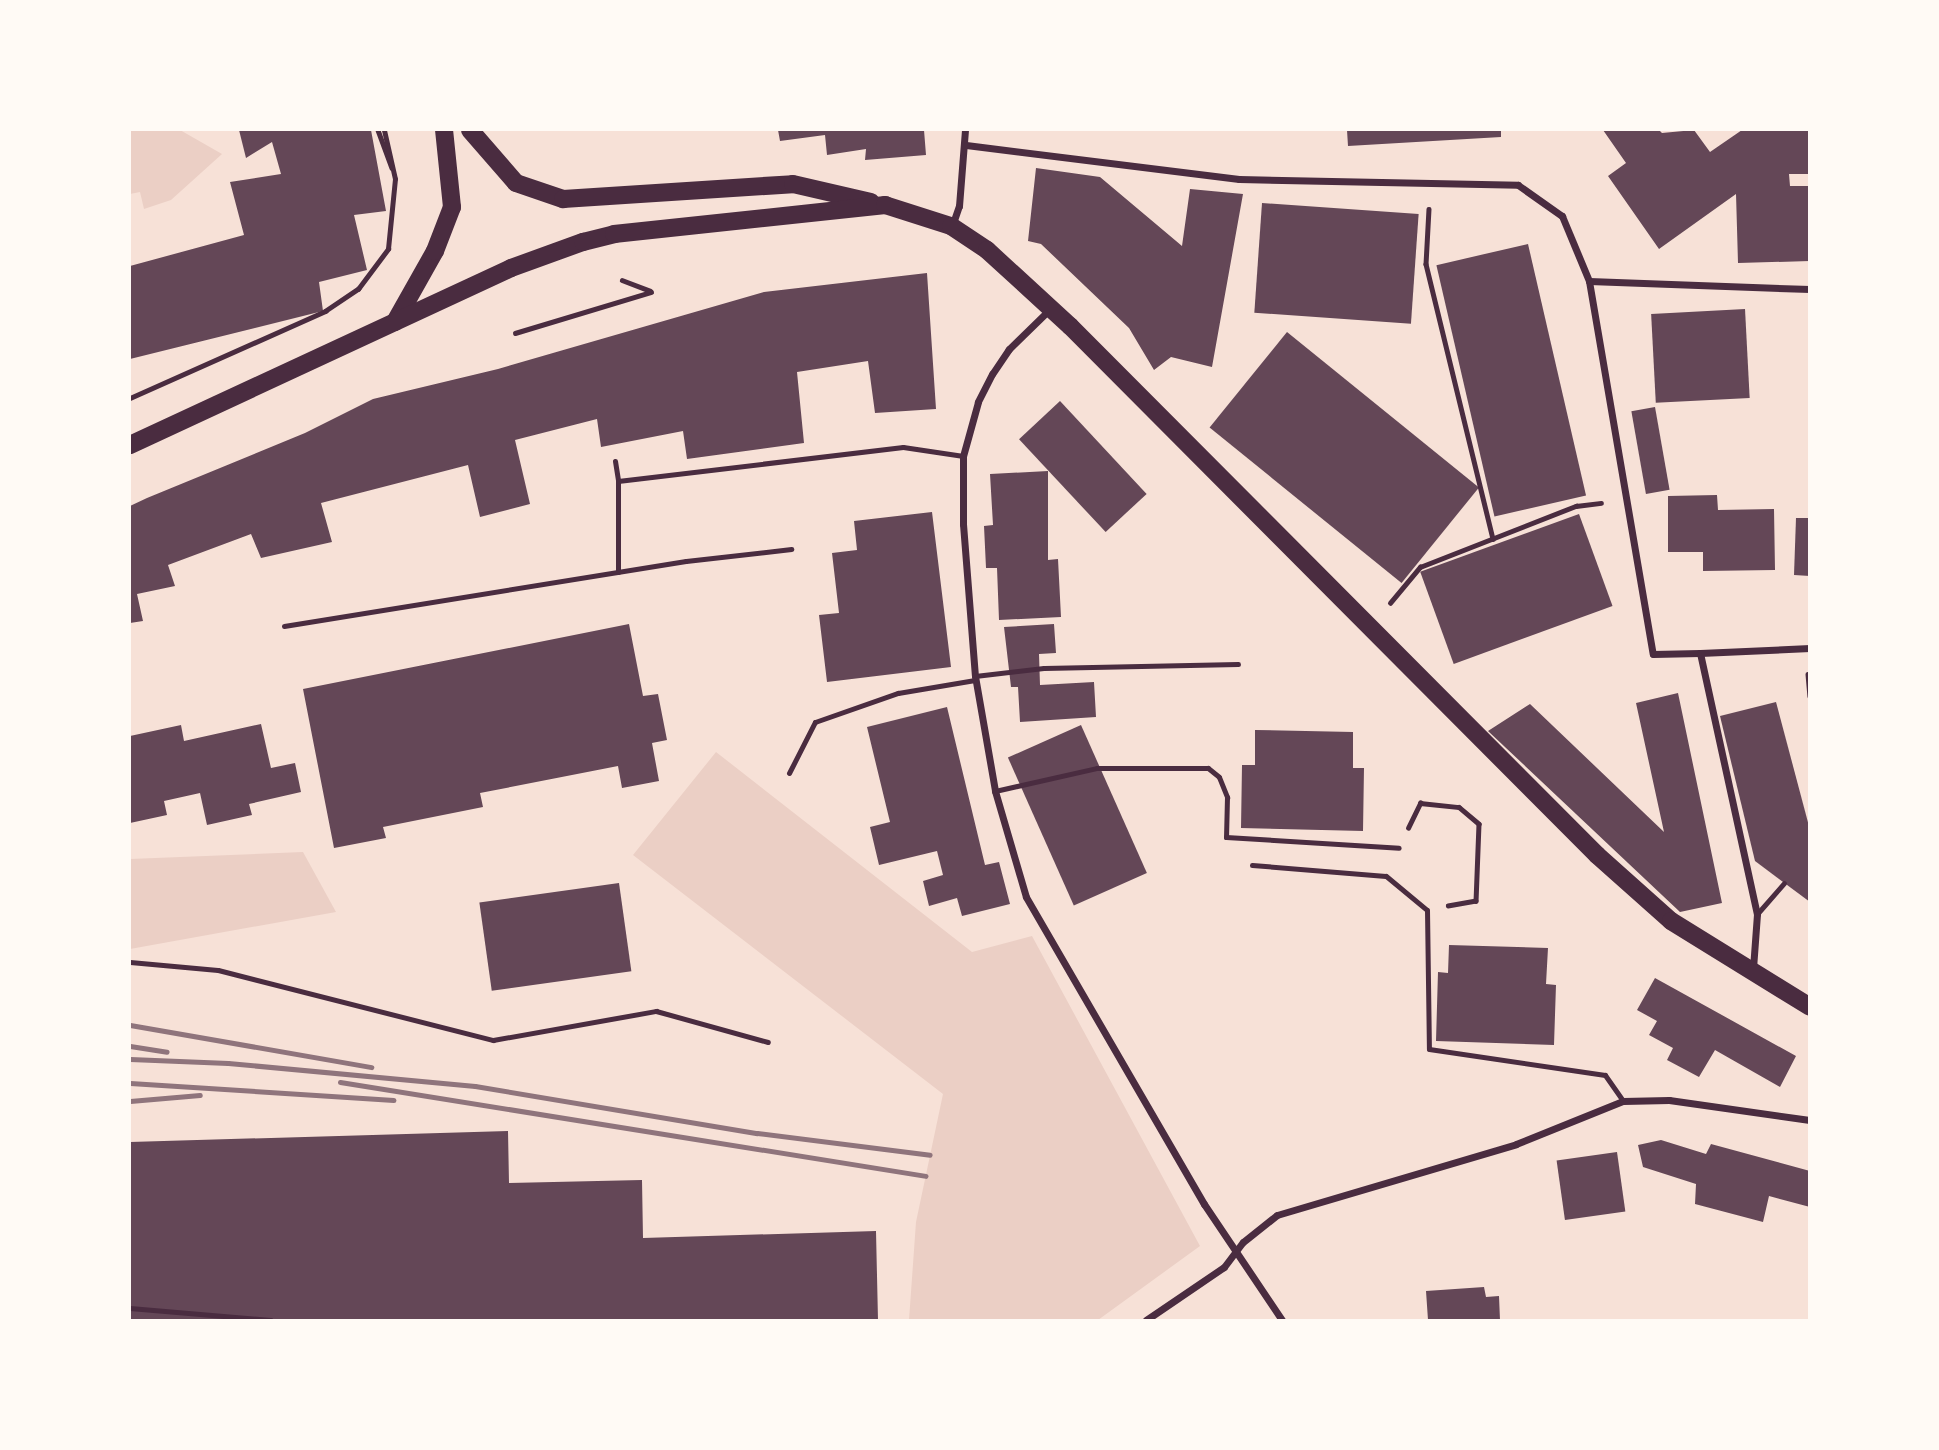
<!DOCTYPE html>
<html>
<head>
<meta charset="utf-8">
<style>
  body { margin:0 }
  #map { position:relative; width:1939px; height:1450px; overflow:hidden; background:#f7e1d7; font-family:Overpass,sans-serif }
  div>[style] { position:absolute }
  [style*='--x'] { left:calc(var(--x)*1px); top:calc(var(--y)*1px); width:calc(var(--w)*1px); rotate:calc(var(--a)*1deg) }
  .green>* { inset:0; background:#ebcfc5 }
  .building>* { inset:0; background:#644757; transform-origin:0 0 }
  .path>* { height:4.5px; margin:-2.25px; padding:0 2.25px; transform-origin:2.25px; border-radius:2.25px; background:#4a2c40 }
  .service>* { height:5px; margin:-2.5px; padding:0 2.5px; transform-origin:2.5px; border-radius:2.5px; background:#4a2c40 }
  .minor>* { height:7px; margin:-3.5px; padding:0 3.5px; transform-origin:3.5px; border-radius:3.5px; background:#4a2c40 }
  .primary>* { height:18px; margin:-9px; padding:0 9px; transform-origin:9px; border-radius:9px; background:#4a2c40 }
  .rail>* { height:5px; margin:-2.5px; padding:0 2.5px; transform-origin:2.5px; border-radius:2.5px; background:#8f747c }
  span { translate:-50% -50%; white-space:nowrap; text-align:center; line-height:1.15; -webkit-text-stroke:5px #fffaf5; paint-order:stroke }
  .frame { position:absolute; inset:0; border:131px solid #fffaf5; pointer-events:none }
</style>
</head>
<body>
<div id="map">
  <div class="green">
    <div style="clip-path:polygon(130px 130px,180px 130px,222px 154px,171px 200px,144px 209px,140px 192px,130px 194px)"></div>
    <div style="clip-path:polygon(716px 752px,972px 952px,1032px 936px,1200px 1246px,1098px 1320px,909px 1320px,916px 1222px,943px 1094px,633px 855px)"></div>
    <div style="clip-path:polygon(303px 852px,336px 912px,130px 949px,130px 859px)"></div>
  </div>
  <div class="building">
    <div style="clip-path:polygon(239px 130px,371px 130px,386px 211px,354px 215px,367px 270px,319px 282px,323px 311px,130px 359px,130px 266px,244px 235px,230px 182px,281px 174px,272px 142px,246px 158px)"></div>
    <div style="clip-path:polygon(778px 130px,924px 130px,926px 155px,865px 160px,866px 149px,827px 155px,825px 135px,780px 141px)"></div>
    <div style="clip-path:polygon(1347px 130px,1501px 130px,1501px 137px,1348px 146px)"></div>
    <div style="clip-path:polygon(1603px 130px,1659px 130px,1662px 133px,1694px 130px,1710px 152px,1742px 130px,1810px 130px,1810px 174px,1789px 174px,1790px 186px,1810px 186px,1810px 261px,1738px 263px,1736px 194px,1659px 249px,1608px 176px,1626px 163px)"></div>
    <div style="clip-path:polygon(1036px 168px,1100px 177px,1182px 246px,1190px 189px,1243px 194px,1212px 367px,1171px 357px,1154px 370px,1129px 328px,1041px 244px,1028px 241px)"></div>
    <div style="left:1262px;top:203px;width:157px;height:110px;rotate:4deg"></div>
    <div style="left:1528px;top:244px;width:258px;height:94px;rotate:77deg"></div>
    <div style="clip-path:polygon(927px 273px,936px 409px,875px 413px,868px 361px,797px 372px,804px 443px,687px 459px,683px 431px,601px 447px,597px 419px,515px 440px,530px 504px,480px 517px,468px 465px,321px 503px,332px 542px,261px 558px,251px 534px,168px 565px,175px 586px,137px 594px,143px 621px,130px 623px,130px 506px,147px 498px,305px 433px,373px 399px,498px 369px,764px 292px)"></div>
    <div style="left:1745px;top:309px;width:89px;height:94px;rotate:87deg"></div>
    <div style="left:1287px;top:332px;width:247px;height:123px;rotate:39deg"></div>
    <div style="left:1060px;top:401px;width:127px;height:56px;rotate:47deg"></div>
    <div style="left:1655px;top:407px;width:84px;height:24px;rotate:80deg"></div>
    <div style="clip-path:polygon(1048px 471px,1048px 560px,1058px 559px,1061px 617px,999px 620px,997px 568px,986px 568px,984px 526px,993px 525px,990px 474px)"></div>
    <div style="clip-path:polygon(1717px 495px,1718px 510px,1774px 509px,1775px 570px,1703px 571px,1703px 552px,1668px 552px,1668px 496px)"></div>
    <div style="clip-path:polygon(932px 512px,951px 667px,827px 682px,819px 615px,839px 613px,832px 553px,857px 550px,854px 521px)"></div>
    <div style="left:1579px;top:514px;width:98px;height:169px;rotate:70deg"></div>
    <div style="clip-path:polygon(1796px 518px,1810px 518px,1810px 576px,1794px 575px)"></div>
    <div style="clip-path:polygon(629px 624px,643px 696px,658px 694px,667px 740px,652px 743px,659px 781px,622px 788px,618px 766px,480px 793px,483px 807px,383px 827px,386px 838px,334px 848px,303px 689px)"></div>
    <div style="clip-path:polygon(1054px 624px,1056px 653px,1039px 654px,1040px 685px,1094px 682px,1096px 717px,1020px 722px,1018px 687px,1011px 687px,1004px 627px)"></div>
    <div style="clip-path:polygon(1678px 693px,1722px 903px,1680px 912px,1488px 731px,1530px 704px,1664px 832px,1636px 703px)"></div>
    <div style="clip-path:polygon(1776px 702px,1810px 830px,1810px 902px,1755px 861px,1720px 716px)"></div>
    <div style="clip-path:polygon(947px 707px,985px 865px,999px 862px,1010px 904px,962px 916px,957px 898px,929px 906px,923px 881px,943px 875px,937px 851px,879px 865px,870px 827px,890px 822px,867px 727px)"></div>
    <div style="clip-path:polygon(261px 724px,271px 768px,295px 763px,301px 792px,249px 804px,252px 815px,207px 825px,200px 793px,164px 801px,167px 815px,130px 823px,130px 736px,181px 725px,184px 741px)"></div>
    <div style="left:1081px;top:725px;width:162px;height:80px;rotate:66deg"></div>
    <div style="clip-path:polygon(1255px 730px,1353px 732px,1353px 768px,1364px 768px,1363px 831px,1241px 828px,1242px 765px,1255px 765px)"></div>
    <div style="left:619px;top:883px;width:89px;height:141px;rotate:82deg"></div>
    <div style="clip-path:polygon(1449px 945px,1548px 948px,1546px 984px,1556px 985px,1554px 1045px,1436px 1041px,1438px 972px,1448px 973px)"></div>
    <div style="clip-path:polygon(1655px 978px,1796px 1056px,1780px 1087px,1715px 1050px,1699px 1077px,1667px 1060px,1673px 1048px,1649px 1035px,1657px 1021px,1637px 1010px)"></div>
    <div style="clip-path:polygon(508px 1131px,509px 1183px,642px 1180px,643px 1238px,876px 1231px,878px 1320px,130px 1320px,130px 1142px)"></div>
    <div style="clip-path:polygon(1661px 1140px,1706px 1154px,1711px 1144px,1810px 1171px,1810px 1207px,1769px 1196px,1763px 1222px,1695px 1204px,1696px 1184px,1643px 1167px,1638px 1145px)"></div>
    <div style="left:1617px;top:1152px;width:60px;height:61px;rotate:82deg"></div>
    <div style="clip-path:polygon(1484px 1287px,1486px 1297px,1499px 1296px,1500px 1320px,1428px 1320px,1426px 1291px)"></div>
  </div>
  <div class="path">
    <div style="--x:378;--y:130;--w:40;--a:69.8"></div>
    <div style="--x:1429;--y:209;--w:55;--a:93.1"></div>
    <div style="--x:1426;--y:264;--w:283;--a:76.3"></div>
    <div style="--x:622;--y:280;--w:30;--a:21"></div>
    <div style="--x:515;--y:333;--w:142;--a:-16.8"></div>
    <div style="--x:130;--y:398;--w:214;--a:-24"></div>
    <div style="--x:325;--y:311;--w:40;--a:-34"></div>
    <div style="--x:358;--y:289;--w:50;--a:-53.1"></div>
    <div style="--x:388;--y:249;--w:70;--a:-84.3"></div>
    <div style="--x:395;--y:179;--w:50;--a:-102.7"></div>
    <div style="--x:1390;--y:603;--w:47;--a:-50.2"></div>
    <div style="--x:1420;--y:567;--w:168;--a:-21.4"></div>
    <div style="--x:1576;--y:506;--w:25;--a:-7"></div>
    <div style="--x:1808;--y:674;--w:22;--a:85"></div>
    <div style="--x:1408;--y:828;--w:28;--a:-64"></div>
    <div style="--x:1420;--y:803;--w:39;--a:6"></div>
    <div style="--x:1459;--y:807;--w:26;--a:40"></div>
    <div style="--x:1479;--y:824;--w:77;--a:92.2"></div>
    <div style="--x:1476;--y:901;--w:28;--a:170"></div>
    <div style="--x:130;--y:1308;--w:141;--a:4.9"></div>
  </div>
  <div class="service">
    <div style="--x:615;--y:461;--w:20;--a:81"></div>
    <div style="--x:618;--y:481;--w:287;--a:-6.8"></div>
    <div style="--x:903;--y:447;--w:61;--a:8.5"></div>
    <div style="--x:618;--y:572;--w:91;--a:-90"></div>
    <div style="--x:284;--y:626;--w:407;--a:-9.2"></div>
    <div style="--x:686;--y:561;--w:106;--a:-6.5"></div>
    <div style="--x:975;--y:676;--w:69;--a:-6.6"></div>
    <div style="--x:1044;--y:668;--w:194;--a:-1.2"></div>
    <div style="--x:789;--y:773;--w:57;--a:-63"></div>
    <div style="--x:815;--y:722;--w:88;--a:-19.3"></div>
    <div style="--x:898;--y:693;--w:78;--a:-9.6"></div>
    <div style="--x:995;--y:791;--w:105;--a:-12.7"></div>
    <div style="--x:1097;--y:768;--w:111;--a:0"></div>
    <div style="--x:1208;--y:768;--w:14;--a:39"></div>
    <div style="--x:1219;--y:777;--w:22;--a:68"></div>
    <div style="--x:1227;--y:797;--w:40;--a:91.4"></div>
    <div style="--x:1226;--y:837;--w:173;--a:3.6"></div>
    <div style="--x:1252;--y:865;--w:134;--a:4.7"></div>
    <div style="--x:1386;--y:876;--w:53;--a:39.7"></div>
    <div style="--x:1427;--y:910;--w:139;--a:89.2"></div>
    <div style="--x:1429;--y:1049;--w:178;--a:8.4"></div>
    <div style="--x:1605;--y:1075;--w:32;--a:55"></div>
    <div style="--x:1757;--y:914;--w:41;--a:-48.9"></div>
    <div style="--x:130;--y:962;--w:88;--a:5.2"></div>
    <div style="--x:218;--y:970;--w:284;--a:14.3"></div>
    <div style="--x:493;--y:1040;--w:166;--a:-10.1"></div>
    <div style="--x:656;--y:1011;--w:116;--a:15.5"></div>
  </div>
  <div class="minor">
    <div style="--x:966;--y:145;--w:275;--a:7.1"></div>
    <div style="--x:1239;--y:179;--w:279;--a:1.2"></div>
    <div style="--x:1518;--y:185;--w:54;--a:35.2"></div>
    <div style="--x:1562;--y:216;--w:70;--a:67.4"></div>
    <div style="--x:1589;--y:281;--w:378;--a:80.3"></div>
    <div style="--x:1653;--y:654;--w:47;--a:-1.2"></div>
    <div style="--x:1700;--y:653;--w:267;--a:77.7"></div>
    <div style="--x:1757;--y:914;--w:55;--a:94.2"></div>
    <div style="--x:952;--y:226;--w:21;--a:-71"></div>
    <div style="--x:959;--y:206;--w:76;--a:-85.5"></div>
    <div style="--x:1589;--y:281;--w:221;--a:2.1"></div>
    <div style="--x:1051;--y:308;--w:59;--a:135.7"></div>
    <div style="--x:1009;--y:349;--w:30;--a:124"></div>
    <div style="--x:992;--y:374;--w:31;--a:117"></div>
    <div style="--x:978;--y:402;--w:56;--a:105.5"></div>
    <div style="--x:963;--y:456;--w:68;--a:90"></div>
    <div style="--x:963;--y:524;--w:152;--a:85.5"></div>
    <div style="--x:975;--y:676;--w:117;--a:80.1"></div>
    <div style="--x:995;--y:791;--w:110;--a:73.7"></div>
    <div style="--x:1026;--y:897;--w:355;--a:59.9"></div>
    <div style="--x:1204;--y:1204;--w:140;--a:56.1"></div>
    <div style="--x:1700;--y:653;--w:110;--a:-2.6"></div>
    <div style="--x:1146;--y:1320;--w:94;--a:-34.2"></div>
    <div style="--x:1224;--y:1267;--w:31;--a:-53"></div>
    <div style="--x:1243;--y:1242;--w:43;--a:-38.5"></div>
    <div style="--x:1277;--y:1215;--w:249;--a:-16.5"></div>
    <div style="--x:1516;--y:1144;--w:115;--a:-21.9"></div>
    <div style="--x:1623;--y:1101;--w:46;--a:-1.2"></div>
    <div style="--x:1669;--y:1100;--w:142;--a:8.1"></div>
  </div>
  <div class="primary">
    <div style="--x:470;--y:130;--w:70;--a:49"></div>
    <div style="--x:516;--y:183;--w:50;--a:18.8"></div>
    <div style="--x:563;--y:199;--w:230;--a:-3.7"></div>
    <div style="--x:793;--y:184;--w:80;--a:13"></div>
    <div style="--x:395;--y:322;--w:81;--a:-60.6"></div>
    <div style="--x:435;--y:251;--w:47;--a:-68.9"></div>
    <div style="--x:452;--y:207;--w:77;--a:-95.9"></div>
    <div style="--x:130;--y:445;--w:420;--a:-24.9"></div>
    <div style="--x:511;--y:268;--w:77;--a:-19.9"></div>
    <div style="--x:583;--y:242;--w:32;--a:-14"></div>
    <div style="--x:614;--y:234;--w:273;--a:-6.1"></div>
    <div style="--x:885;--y:205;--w:69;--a:17.7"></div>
    <div style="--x:951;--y:226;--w:43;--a:33.7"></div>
    <div style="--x:987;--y:250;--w:113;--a:42.5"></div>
    <div style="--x:1070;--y:326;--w:747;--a:45.11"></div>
    <div style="--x:1597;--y:855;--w:99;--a:41.7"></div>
    <div style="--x:1671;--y:921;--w:163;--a:31.7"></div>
  </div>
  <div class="rail">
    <div style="--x:130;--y:1025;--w:245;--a:9.9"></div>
    <div style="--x:130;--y:1046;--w:37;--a:9"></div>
    <div style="--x:130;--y:1059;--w:98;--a:2.3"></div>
    <div style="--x:228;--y:1063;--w:248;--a:5.3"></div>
    <div style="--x:475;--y:1086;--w:286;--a:9.5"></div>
    <div style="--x:757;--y:1133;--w:174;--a:7.2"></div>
    <div style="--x:340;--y:1082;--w:593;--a:9.11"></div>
    <div style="--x:130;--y:1083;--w:264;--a:3.7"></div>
    <div style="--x:130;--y:1101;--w:70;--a:-4.9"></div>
  </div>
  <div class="frame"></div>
</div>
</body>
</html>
